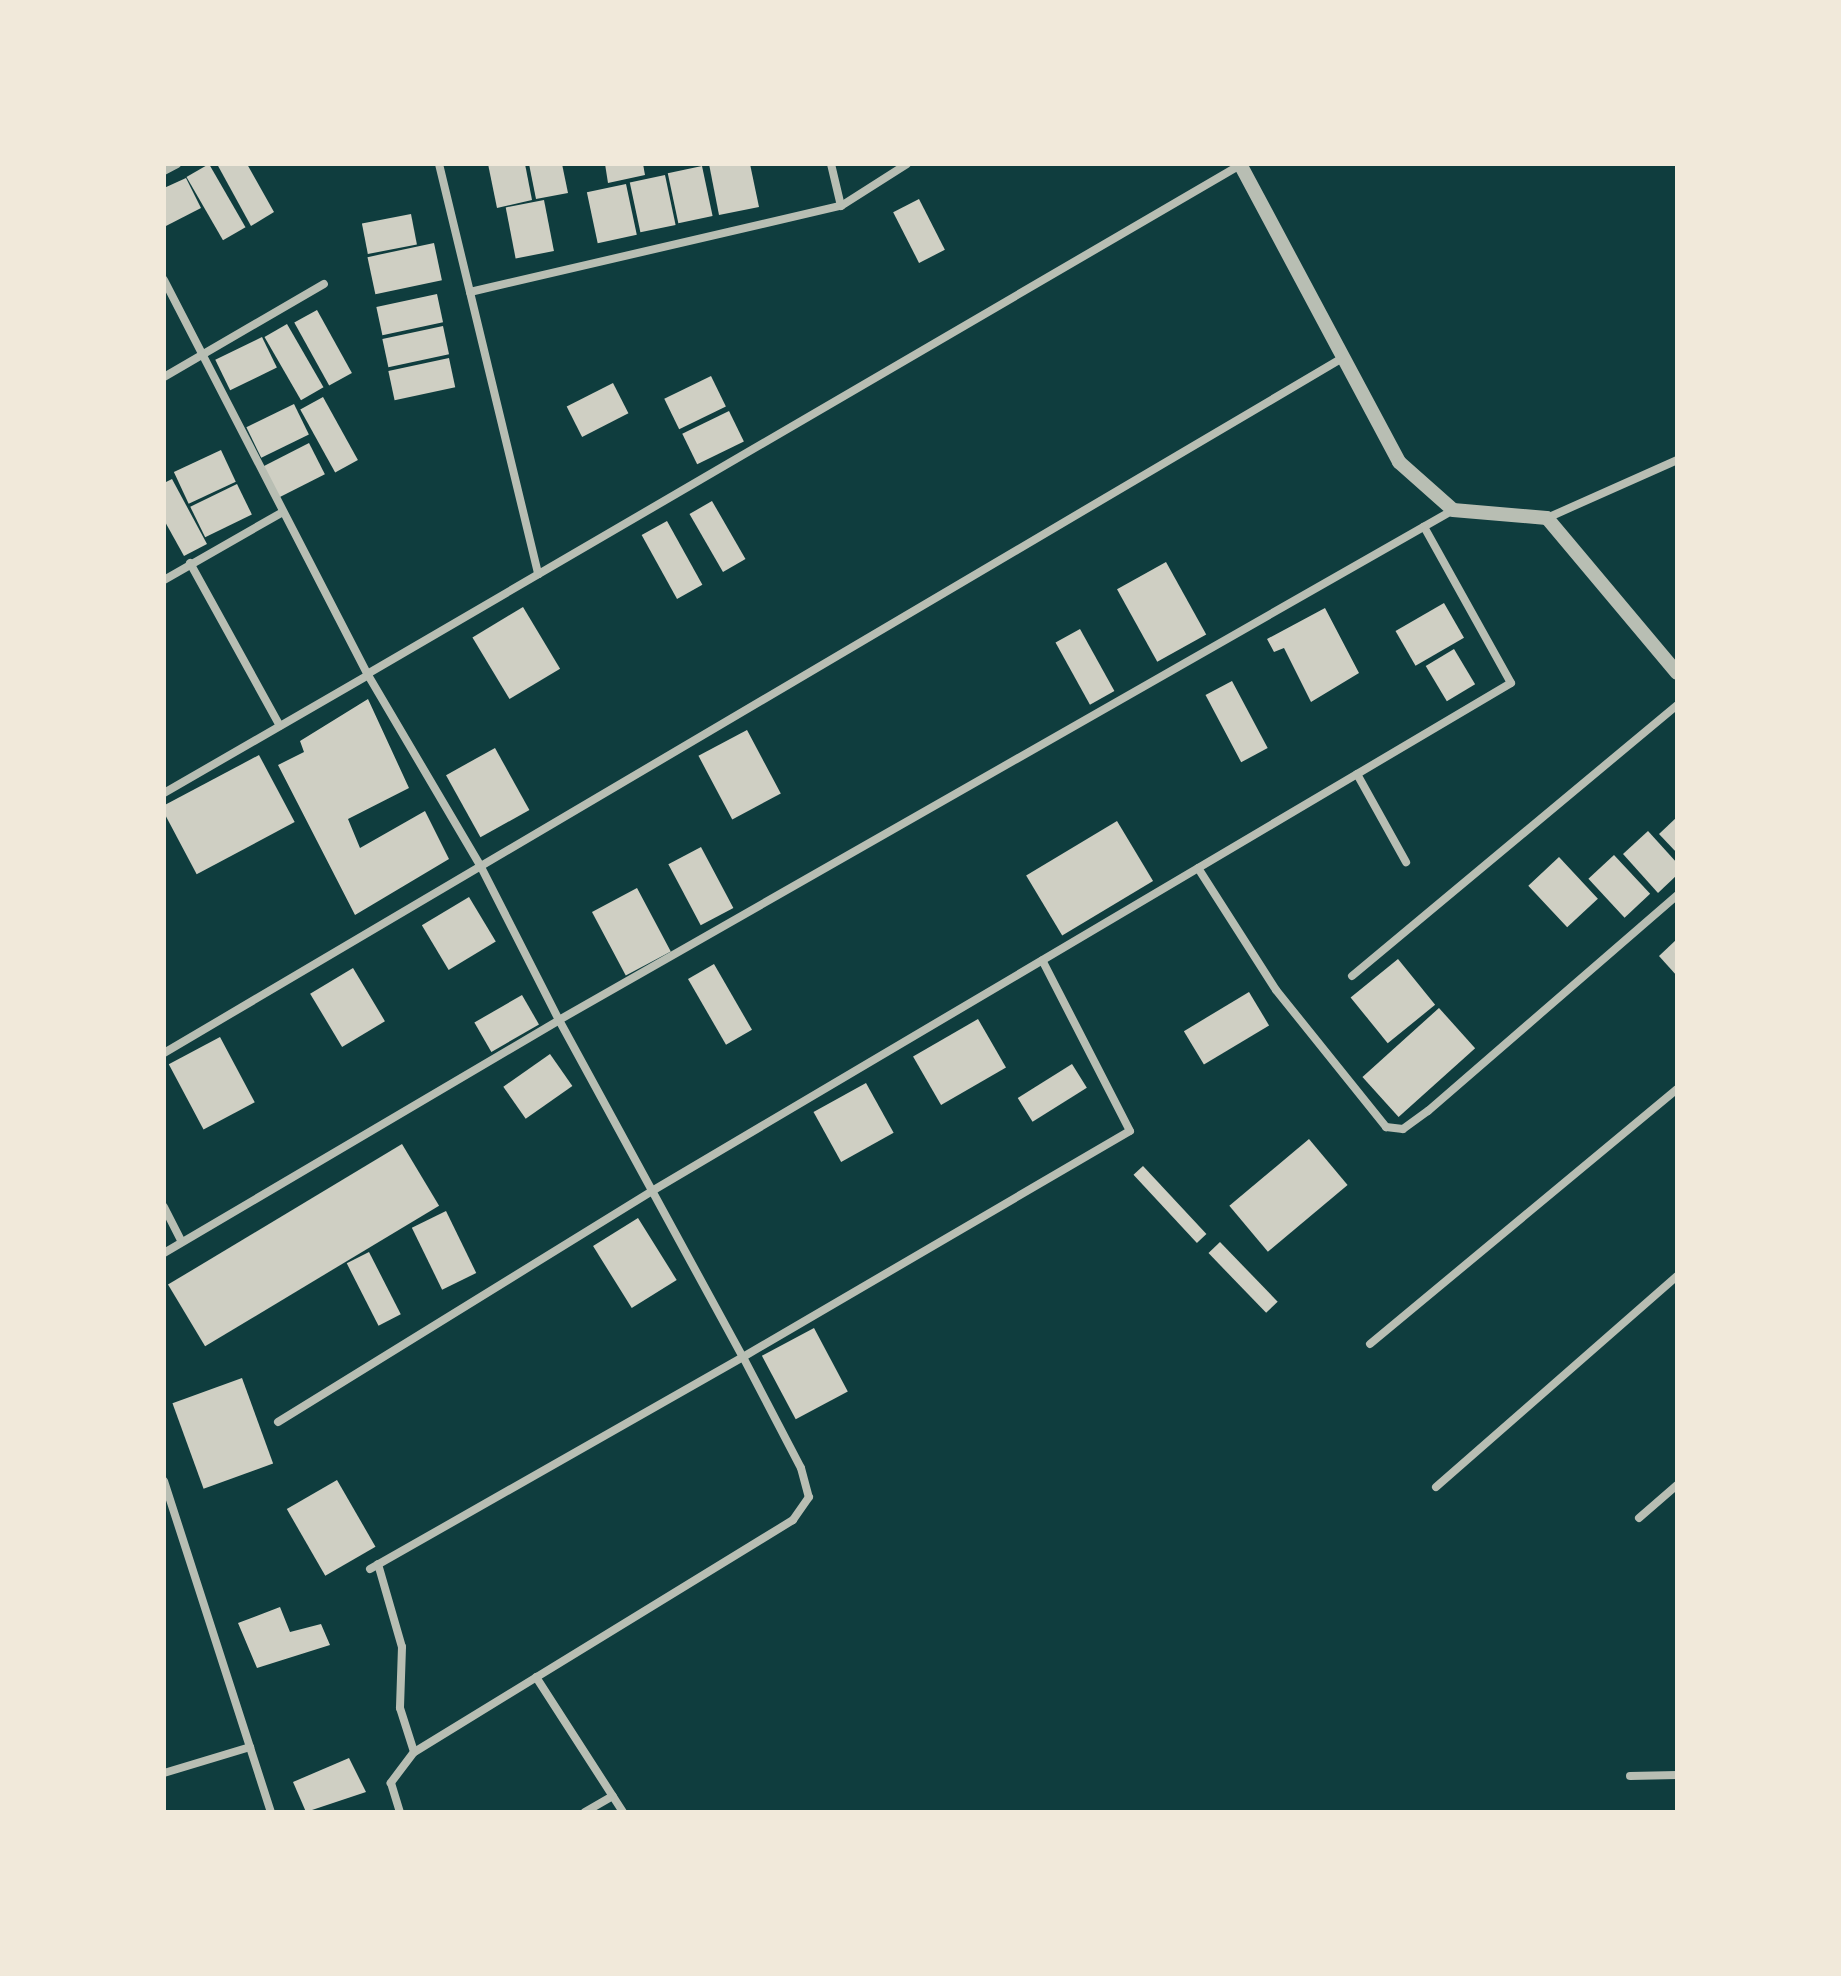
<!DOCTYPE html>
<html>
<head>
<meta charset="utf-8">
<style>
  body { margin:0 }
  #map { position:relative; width:1841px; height:1976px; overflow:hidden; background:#0f3d3e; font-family:Mulish,sans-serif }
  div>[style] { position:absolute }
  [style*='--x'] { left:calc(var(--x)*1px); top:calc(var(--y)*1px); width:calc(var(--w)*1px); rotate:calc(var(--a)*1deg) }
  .building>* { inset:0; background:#cfcfc3; transform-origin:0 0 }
  .minor>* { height:8px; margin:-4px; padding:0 4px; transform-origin:4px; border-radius:4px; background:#b8beb3 }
  .tertiary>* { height:14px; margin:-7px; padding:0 7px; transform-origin:7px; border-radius:7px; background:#b8beb3 }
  span { translate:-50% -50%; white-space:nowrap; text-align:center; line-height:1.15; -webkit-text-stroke:8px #f1e9da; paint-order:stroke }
  .frame { position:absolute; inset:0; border:166px solid #f1e9da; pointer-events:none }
</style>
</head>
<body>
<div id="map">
  <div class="building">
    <div style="left:209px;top:164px;width:73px;height:26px;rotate:60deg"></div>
    <div style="clip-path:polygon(217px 164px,247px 164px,274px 212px,251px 226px)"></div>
    <div style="clip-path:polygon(488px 164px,525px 164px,532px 200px,497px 208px)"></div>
    <div style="clip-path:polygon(529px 164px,562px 164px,568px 193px,536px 199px)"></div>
    <div style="clip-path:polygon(605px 164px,643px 164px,645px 175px,608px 183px)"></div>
    <div style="clip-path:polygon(709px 164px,750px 164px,759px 207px,719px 215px)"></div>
    <div style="left:702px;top:166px;width:51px;height:35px;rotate:78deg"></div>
    <div style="left:665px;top:175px;width:51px;height:36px;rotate:78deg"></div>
    <div style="clip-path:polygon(186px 178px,201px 208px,164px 227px,164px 188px)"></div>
    <div style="left:626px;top:184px;width:52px;height:40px;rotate:78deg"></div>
    <div style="left:919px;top:199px;width:57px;height:29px;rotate:63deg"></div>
    <div style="left:544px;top:200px;width:52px;height:39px;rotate:79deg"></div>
    <div style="left:411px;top:214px;width:31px;height:50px;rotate:79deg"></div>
    <div style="left:434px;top:243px;width:38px;height:68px;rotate:78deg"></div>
    <div style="left:437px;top:294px;width:29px;height:62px;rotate:78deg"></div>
    <div style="left:317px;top:310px;width:72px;height:26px;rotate:61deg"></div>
    <div style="left:287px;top:324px;width:73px;height:26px;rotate:60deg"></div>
    <div style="left:443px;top:326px;width:29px;height:62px;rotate:78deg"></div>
    <div style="left:262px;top:337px;width:34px;height:52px;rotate:64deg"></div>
    <div style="left:449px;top:358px;width:30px;height:62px;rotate:78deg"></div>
    <div style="left:711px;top:376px;width:34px;height:52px;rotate:64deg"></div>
    <div style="left:613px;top:383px;width:34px;height:52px;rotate:63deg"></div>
    <div style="left:323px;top:397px;width:72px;height:26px;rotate:61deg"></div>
    <div style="left:294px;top:404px;width:34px;height:53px;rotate:64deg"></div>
    <div style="left:729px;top:411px;width:34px;height:52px;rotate:64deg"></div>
    <div style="left:309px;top:443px;width:35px;height:51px;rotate:63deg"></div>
    <div style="left:221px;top:450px;width:35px;height:52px;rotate:65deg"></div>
    <div style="clip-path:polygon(172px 479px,207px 544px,184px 556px,164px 520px,164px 483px)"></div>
    <div style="left:237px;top:484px;width:34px;height:52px;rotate:64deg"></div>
    <div style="left:712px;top:501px;width:67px;height:26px;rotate:60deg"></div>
    <div style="left:667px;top:521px;width:73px;height:29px;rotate:61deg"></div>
    <div style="left:1166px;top:562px;width:83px;height:56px;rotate:61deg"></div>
    <div style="left:1444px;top:603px;width:40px;height:56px;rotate:60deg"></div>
    <div style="left:523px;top:607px;width:72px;height:59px;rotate:59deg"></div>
    <div style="clip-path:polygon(1325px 608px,1359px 673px,1311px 702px,1284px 648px,1274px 652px,1267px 639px)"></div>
    <div style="left:1080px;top:629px;width:71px;height:28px;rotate:61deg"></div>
    <div style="left:1454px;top:649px;width:41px;height:33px;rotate:59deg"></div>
    <div style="left:1232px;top:681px;width:76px;height:30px;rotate:62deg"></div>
    <div style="clip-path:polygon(368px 699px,409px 788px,348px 819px,360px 848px,425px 811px,449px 859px,355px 915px,278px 765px,304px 752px,300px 741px)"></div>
    <div style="left:747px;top:730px;width:72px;height:55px;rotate:62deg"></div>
    <div style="left:495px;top:748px;width:71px;height:56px;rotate:61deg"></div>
    <div style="left:259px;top:755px;width:76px;height:111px;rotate:62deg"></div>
    <div style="clip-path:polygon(1677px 817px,1677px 853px,1659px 834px)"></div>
    <div style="left:1117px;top:821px;width:70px;height:106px;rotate:59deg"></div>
    <div style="clip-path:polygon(1648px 831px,1677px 863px,1677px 875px,1658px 893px,1623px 854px)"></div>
    <div style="left:701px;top:847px;width:69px;height:37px;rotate:62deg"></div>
    <div style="left:1614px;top:855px;width:53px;height:35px;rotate:47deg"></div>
    <div style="left:1559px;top:857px;width:57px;height:42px;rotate:47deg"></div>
    <div style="left:637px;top:888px;width:72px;height:51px;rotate:62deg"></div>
    <div style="left:469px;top:897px;width:52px;height:55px;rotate:59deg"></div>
    <div style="clip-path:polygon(1677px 939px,1677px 976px,1659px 956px)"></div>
    <div style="left:1398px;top:959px;width:59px;height:61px;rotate:51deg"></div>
    <div style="left:714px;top:964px;width:76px;height:30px;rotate:60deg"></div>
    <div style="left:353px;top:968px;width:62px;height:50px;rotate:59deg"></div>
    <div style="left:1249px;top:992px;width:39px;height:76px;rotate:59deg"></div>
    <div style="left:522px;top:995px;width:34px;height:55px;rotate:60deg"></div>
    <div style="left:1439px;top:1008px;width:54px;height:103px;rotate:48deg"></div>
    <div style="left:978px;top:1019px;width:56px;height:75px;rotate:60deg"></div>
    <div style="left:220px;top:1037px;width:74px;height:58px;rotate:62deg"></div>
    <div style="left:550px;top:1054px;width:39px;height:57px;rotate:55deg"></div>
    <div style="left:1072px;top:1064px;width:28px;height:64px;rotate:58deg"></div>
    <div style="left:866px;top:1083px;width:57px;height:60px;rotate:61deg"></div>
    <div style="left:1309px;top:1139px;width:60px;height:104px;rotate:50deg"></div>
    <div style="left:402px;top:1144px;width:72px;height:273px;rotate:59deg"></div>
    <div style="left:1143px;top:1166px;width:93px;height:13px;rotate:47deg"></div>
    <div style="left:446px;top:1211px;width:69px;height:38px;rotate:64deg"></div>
    <div style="left:638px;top:1218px;width:73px;height:53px;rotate:58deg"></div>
    <div style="left:1220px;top:1242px;width:83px;height:16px;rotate:46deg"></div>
    <div style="left:369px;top:1252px;width:70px;height:25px;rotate:63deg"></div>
    <div style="left:814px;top:1328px;width:72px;height:59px;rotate:62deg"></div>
    <div style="left:242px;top:1378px;width:91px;height:74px;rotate:70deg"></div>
    <div style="left:337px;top:1480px;width:77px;height:58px;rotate:60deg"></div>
    <div style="clip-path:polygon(280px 1607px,290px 1632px,321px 1624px,330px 1645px,257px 1668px,238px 1623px)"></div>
    <div style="clip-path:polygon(349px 1758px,366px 1792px,306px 1812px,293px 1782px)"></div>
  </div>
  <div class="minor">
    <div style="--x:439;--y:164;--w:422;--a:76.4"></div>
    <div style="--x:831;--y:164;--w:43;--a:76.6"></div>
    <div style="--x:164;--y:171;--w:15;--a:-28"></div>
    <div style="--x:164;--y:280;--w:445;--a:62.7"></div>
    <div style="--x:368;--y:675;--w:223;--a:59.5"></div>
    <div style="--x:481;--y:867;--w:172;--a:63"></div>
    <div style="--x:559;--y:1020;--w:384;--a:61.4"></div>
    <div style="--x:743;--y:1357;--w:125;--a:62.4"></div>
    <div style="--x:801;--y:1468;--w:30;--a:75"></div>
    <div style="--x:809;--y:1497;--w:28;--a:125"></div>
    <div style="--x:793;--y:1520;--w:444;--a:148.5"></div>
    <div style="--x:414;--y:1752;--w:39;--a:127"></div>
    <div style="--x:391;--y:1783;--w:30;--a:73"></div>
    <div style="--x:470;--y:292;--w:381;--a:-13.1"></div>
    <div style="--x:841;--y:206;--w:78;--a:-32.5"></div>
    <div style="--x:164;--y:377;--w:185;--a:-30.2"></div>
    <div style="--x:1547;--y:518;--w:142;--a:-24"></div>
    <div style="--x:190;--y:563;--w:186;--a:61.1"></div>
    <div style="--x:164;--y:580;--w:135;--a:-29.8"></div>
    <div style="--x:369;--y:673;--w:1008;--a:-30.25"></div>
    <div style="--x:1357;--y:774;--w:101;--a:60.9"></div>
    <div style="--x:164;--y:793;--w:236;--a:-30"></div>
    <div style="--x:1198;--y:868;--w:145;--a:57.4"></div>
    <div style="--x:1276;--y:990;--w:176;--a:51.2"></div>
    <div style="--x:1386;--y:1127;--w:17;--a:7"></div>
    <div style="--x:1403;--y:1129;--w:31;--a:-36"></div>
    <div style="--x:1428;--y:1111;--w:330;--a:-40.9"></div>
    <div style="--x:1352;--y:976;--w:423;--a:-39.8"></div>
    <div style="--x:164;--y:1053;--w:1370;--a:-30.53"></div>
    <div style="--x:164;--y:1207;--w:39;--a:63"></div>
    <div style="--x:164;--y:1253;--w:459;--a:-30.5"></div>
    <div style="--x:559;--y:1020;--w:1029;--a:-29.7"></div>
    <div style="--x:1370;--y:1344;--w:399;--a:-39.7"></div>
    <div style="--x:278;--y:1422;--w:440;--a:-31.7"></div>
    <div style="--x:652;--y:1191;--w:998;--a:-30.6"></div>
    <div style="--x:1511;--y:683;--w:179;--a:-119.1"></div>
    <div style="--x:164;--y:1481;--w:348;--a:72.1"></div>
    <div style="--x:1436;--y:1487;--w:320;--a:-41.2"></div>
    <div style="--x:1639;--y:1518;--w:50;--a:-41"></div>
    <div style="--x:378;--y:1564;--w:86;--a:73.9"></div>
    <div style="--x:402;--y:1647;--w:61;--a:91.9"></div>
    <div style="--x:400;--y:1708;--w:46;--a:72.3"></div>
    <div style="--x:370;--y:1569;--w:429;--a:-29.6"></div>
    <div style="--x:743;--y:1357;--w:448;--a:-30.3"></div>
    <div style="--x:1130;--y:1131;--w:192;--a:-117.2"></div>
    <div style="--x:536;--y:1677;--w:161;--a:57.2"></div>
    <div style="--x:164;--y:1773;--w:90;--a:-16.8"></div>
    <div style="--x:1630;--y:1776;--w:47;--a:-1.2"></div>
    <div style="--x:585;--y:1812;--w:32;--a:-30"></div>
  </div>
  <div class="tertiary">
    <div style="--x:1240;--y:164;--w:338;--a:61.9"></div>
    <div style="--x:1399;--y:462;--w:72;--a:41.6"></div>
    <div style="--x:1453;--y:510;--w:94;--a:4.9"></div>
    <div style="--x:1547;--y:518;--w:202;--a:50"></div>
  </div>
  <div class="frame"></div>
</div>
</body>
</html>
